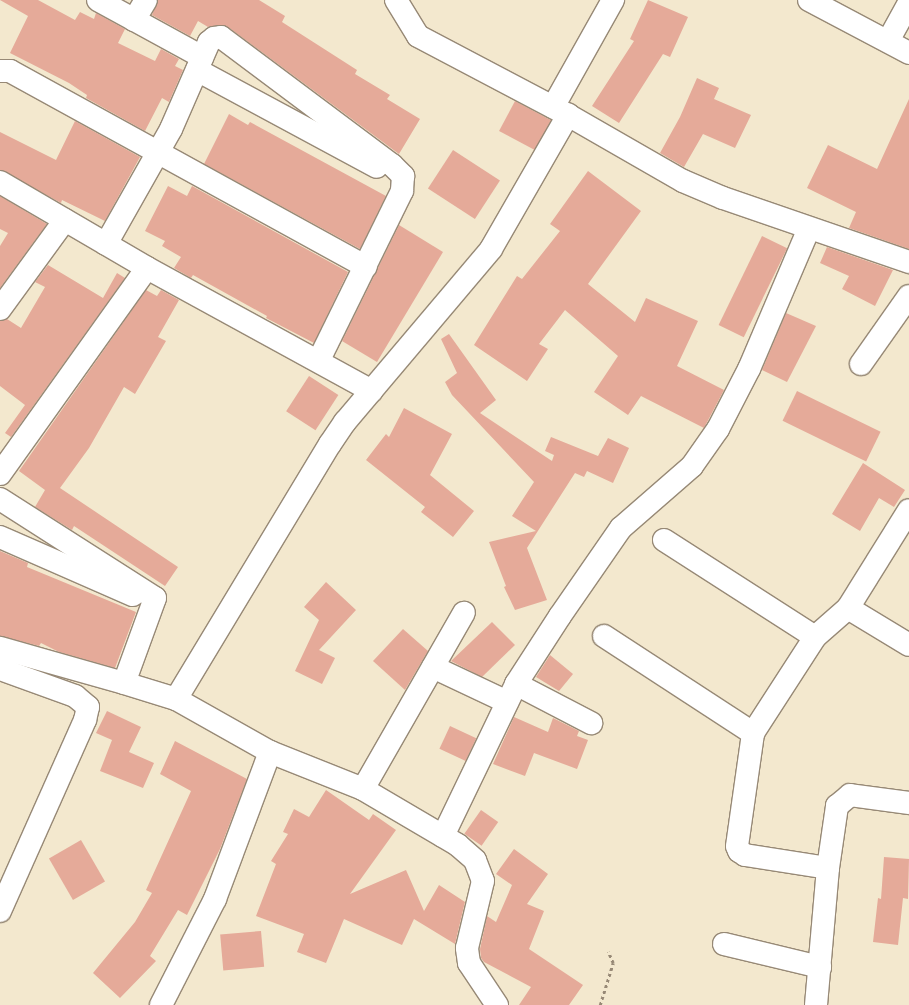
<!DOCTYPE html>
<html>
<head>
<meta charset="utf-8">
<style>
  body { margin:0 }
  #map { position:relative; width:909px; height:1005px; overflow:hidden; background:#f3e8ce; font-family:Mali,sans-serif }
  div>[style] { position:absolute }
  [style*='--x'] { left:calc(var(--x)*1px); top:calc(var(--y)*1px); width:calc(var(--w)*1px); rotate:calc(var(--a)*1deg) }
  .building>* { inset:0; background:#e5aa99; transform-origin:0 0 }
  .path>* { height:2.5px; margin-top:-1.25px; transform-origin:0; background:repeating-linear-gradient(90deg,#978976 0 3px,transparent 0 6px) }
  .roads { filter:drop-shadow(1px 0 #978976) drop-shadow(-1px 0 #978976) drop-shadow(0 1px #978976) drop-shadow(0 -1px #978976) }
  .minor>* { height:22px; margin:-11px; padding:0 11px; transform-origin:11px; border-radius:11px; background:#fff }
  span { translate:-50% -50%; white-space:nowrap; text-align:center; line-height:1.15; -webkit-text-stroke:3px #fcf5e5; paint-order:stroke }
</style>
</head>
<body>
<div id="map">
  <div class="building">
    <div style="clip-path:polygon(0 0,38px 0,75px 20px,80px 12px,94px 19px,96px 13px,125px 29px,118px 43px,155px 61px,161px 49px,179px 59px,175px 66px,183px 70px,169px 102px,162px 98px,145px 131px,86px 98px,87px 95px,69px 83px,10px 53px,28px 16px)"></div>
    <div style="clip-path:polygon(158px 0,259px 0,285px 16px,282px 22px,357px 70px,355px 74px,390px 95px,387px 99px,420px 119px,399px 154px,228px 27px,219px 25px,208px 27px,198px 21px,190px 36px,152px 15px)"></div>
    <div style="clip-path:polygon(648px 0,688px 17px,670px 57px,663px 54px,619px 123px,592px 106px,634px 41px,630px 39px)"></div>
    <div style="clip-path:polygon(697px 78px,719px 88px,714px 99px,751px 115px,735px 148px,703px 134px,684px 167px,660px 153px,680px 117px)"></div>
    <div style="clip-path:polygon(909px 99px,909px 249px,849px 228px,856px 212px,807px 188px,828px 145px,877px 169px)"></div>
    <div style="left:515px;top:101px;width:41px;height:34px;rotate:28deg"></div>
    <div style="clip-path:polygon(229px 114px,248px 125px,250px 122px,386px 196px,360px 249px,204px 164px)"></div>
    <div style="clip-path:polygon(75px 121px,140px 157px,105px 221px,62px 200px,61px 203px,0 170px,0 132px,56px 160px)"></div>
    <div style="left:453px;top:150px;width:56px;height:46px;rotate:33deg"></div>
    <div style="clip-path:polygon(588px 171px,641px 211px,588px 284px,635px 322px,646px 298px,698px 321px,677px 366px,724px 390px,704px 428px,641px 396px,628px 415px,594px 392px,618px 356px,565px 310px,539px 344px,548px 349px,527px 381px,474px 345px,517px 276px,522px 279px,560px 231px,550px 224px)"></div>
    <div style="clip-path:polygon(168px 186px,187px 196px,192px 186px,348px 272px,314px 343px,266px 318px,267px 316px,193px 275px,191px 278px,174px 268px,181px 257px,162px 246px,165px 241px,145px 231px)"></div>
    <div style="clip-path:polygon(0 196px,47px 224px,0 288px,0 246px,8px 233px,0 229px)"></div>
    <div style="clip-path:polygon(399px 225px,443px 252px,377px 362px,342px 341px)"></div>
    <div style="left:762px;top:236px;width:28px;height:99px;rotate:26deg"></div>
    <div style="clip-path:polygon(827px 247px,893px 270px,875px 306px,842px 289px,849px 276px,820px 263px)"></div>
    <div style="clip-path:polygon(48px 265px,103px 298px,117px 273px,125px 278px,11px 437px,5px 433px,25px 405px,0 386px,0 321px,7px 319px,21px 328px,45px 287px,35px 282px)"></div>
    <div style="clip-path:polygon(146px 290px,157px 296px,161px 290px,179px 300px,158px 337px,166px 341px,135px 394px,124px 387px,89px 448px,60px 488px,178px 567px,165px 586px,74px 526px,72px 530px,35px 507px,45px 490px,19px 471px)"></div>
    <div style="clip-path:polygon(786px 313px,816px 326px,787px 382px,762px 370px)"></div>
    <div style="clip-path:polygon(449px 334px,496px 400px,480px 413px,552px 461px,554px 455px,545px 451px,551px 437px,598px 456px,608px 438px,629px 448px,613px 483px,587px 471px,584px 477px,575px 473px,527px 548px,547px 600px,515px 610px,504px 587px,506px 586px,489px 542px,536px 531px,512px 516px,534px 482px,452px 395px,445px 382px,457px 373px,441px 339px)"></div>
    <div style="left:309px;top:376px;width:35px;height:42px;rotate:33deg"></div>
    <div style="left:797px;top:391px;width:93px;height:33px;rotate:26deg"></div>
    <div style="clip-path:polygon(404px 408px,452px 434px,430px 475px,474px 511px,453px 537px,421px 512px,425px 507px,366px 460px,386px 434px,389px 437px)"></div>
    <div style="clip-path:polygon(863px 463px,905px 490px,894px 507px,879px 498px,860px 531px,832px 514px)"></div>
    <div style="clip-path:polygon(0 551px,28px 563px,27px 567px,136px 612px,115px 668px,59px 652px,41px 643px,39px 646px,0 636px)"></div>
    <div style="clip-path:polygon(326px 582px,356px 610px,319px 650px,335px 658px,322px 684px,295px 671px,319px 620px,304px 607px)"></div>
    <div style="clip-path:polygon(492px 622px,515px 645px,482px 677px,451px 661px)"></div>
    <div style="clip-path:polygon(403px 629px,428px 651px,405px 690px,373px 661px)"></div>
    <div style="clip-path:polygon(550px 655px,573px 674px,559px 691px,536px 677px)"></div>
    <div style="clip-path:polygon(107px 711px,141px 727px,129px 752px,154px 763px,143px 788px,100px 771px,112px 740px,96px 733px)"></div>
    <div style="clip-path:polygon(514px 717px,548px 732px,553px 718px,579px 731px,577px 736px,588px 740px,577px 769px,534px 753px,525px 776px,493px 764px)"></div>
    <div style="left:450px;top:726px;width:29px;height:25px;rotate:25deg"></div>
    <div style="clip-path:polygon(175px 741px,247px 779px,220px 849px,187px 915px,178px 910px,150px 956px,156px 961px,120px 998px,93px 973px,135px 922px,152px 893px,146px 890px,191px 791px,160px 774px)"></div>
    <div style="clip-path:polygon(326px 790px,369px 820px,373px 814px,396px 830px,350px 894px,406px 870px,424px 911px,439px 885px,465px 902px,455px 944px,414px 919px,402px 945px,344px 919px,326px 963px,297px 952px,304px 934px,256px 916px,276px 864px,271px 861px,288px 834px,283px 832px,294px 809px,309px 817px)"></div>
    <div style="left:481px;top:810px;width:21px;height:29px;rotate:35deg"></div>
    <div style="left:81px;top:840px;width:48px;height:37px;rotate:60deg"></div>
    <div style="clip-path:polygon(514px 849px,548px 874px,527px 904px,544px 911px,529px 949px,583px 985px,569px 1005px,519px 1005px,531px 987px,484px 962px,481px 958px,480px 949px,487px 916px,496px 922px,512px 885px,496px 874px)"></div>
    <div style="clip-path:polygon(884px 857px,909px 859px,908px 899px,903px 898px,898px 945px,873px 942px,878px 898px,881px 899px)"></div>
    <div style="left:261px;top:931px;width:36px;height:41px;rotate:85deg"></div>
  </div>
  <div class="path">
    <div style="--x:600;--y:1005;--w:44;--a:-72.8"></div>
    <div style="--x:613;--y:963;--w:12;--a:-114"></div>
  </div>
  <div class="roads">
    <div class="minor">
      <div style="--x:98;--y:0;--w:119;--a:28.7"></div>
      <div style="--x:396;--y:0;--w:42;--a:58.6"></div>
      <div style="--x:418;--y:36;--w:170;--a:27.8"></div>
      <div style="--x:809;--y:0;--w:113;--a:27.9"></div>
      <div style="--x:134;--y:20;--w:23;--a:-59"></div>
      <div style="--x:888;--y:41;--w:43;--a:-61.1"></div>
      <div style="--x:197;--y:70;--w:204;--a:28.3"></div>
      <div style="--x:0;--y:71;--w:10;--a:0"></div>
      <div style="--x:10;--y:71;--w:406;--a:28.8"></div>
      <div style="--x:553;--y:107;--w:123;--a:-60.7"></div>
      <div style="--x:0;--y:182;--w:170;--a:30.3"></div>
      <div style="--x:147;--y:268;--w:256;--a:28.7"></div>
      <div style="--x:106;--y:244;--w:132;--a:-60.5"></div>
      <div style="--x:171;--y:129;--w:95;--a:-66.4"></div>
      <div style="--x:209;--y:42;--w:6;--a:-39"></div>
      <div style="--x:214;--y:38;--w:7;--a:-8"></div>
      <div style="--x:221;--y:37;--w:214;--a:36.8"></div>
      <div style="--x:392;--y:165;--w:16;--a:45"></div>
      <div style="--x:403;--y:176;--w:15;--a:94"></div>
      <div style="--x:402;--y:191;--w:188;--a:116.2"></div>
      <div style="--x:0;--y:309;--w:110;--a:-53.9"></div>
      <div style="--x:861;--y:364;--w:83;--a:-54.8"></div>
      <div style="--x:0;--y:474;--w:253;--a:-54.5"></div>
      <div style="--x:0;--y:499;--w:184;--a:32.6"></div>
      <div style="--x:155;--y:598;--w:90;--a:110"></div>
      <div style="--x:124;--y:683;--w:129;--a:-164.2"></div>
      <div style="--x:0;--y:537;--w:145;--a:23.6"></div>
      <div style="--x:664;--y:540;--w:179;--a:32.7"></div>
      <div style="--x:848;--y:608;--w:71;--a:31.2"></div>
      <div style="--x:604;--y:636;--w:178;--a:33.1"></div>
      <div style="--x:433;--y:667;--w:82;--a:25.3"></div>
      <div style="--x:0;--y:669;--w:80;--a:19.8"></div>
      <div style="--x:75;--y:696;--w:17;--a:40"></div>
      <div style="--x:88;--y:707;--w:13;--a:103"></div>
      <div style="--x:85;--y:720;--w:209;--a:114"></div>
      <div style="--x:124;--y:683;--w:54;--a:17.1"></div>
      <div style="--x:516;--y:684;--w:85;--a:27.5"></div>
      <div style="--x:363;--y:789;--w:203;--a:-60.2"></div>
      <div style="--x:443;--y:836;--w:169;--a:-64.3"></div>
      <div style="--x:516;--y:684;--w:81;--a:-57.1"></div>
      <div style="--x:560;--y:616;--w:107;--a:-55.3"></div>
      <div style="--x:621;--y:528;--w:94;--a:-41.1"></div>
      <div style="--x:692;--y:466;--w:45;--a:-54.9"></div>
      <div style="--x:718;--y:429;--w:68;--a:-62.7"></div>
      <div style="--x:749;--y:369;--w:153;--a:-66.9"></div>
      <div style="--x:828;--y:868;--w:84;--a:-171.1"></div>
      <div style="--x:745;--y:855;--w:7;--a:-146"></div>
      <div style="--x:739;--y:851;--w:5;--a:-112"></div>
      <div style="--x:737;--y:846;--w:114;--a:-81.9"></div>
      <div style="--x:753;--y:733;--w:114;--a:-57.1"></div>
      <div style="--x:815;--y:637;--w:44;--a:-41.3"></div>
      <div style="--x:848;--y:608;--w:115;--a:-58.1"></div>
      <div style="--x:724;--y:944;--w:99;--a:13.5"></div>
      <div style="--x:161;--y:1005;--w:119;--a:-63"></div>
      <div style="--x:215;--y:899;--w:157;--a:-69.5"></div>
      <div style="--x:497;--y:1005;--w:50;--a:-123.7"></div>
      <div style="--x:469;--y:963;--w:15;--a:-98"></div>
      <div style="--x:467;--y:948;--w:69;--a:-76.6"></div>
      <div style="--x:483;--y:881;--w:22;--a:-111"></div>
      <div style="--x:475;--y:860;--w:23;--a:-139"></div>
      <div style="--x:458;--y:845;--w:110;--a:-149.5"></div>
      <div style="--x:363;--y:789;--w:100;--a:-158.3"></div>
      <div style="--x:270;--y:752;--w:108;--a:-150.6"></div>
      <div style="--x:176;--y:699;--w:298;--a:-58.9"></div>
      <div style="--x:330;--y:444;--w:27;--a:-56"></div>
      <div style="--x:345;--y:422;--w:226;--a:-49.8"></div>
      <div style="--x:491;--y:249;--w:155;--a:-60.1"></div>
      <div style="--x:568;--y:115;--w:133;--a:29.9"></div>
      <div style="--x:683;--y:181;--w:43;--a:23"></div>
      <div style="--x:723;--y:198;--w:197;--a:19"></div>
      <div style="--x:816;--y:1005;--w:138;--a:-85"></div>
      <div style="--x:828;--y:868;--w:63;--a:-81.7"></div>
      <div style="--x:837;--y:806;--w:17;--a:-40"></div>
      <div style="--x:850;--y:795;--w:60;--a:7.7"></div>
    </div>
  </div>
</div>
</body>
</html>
